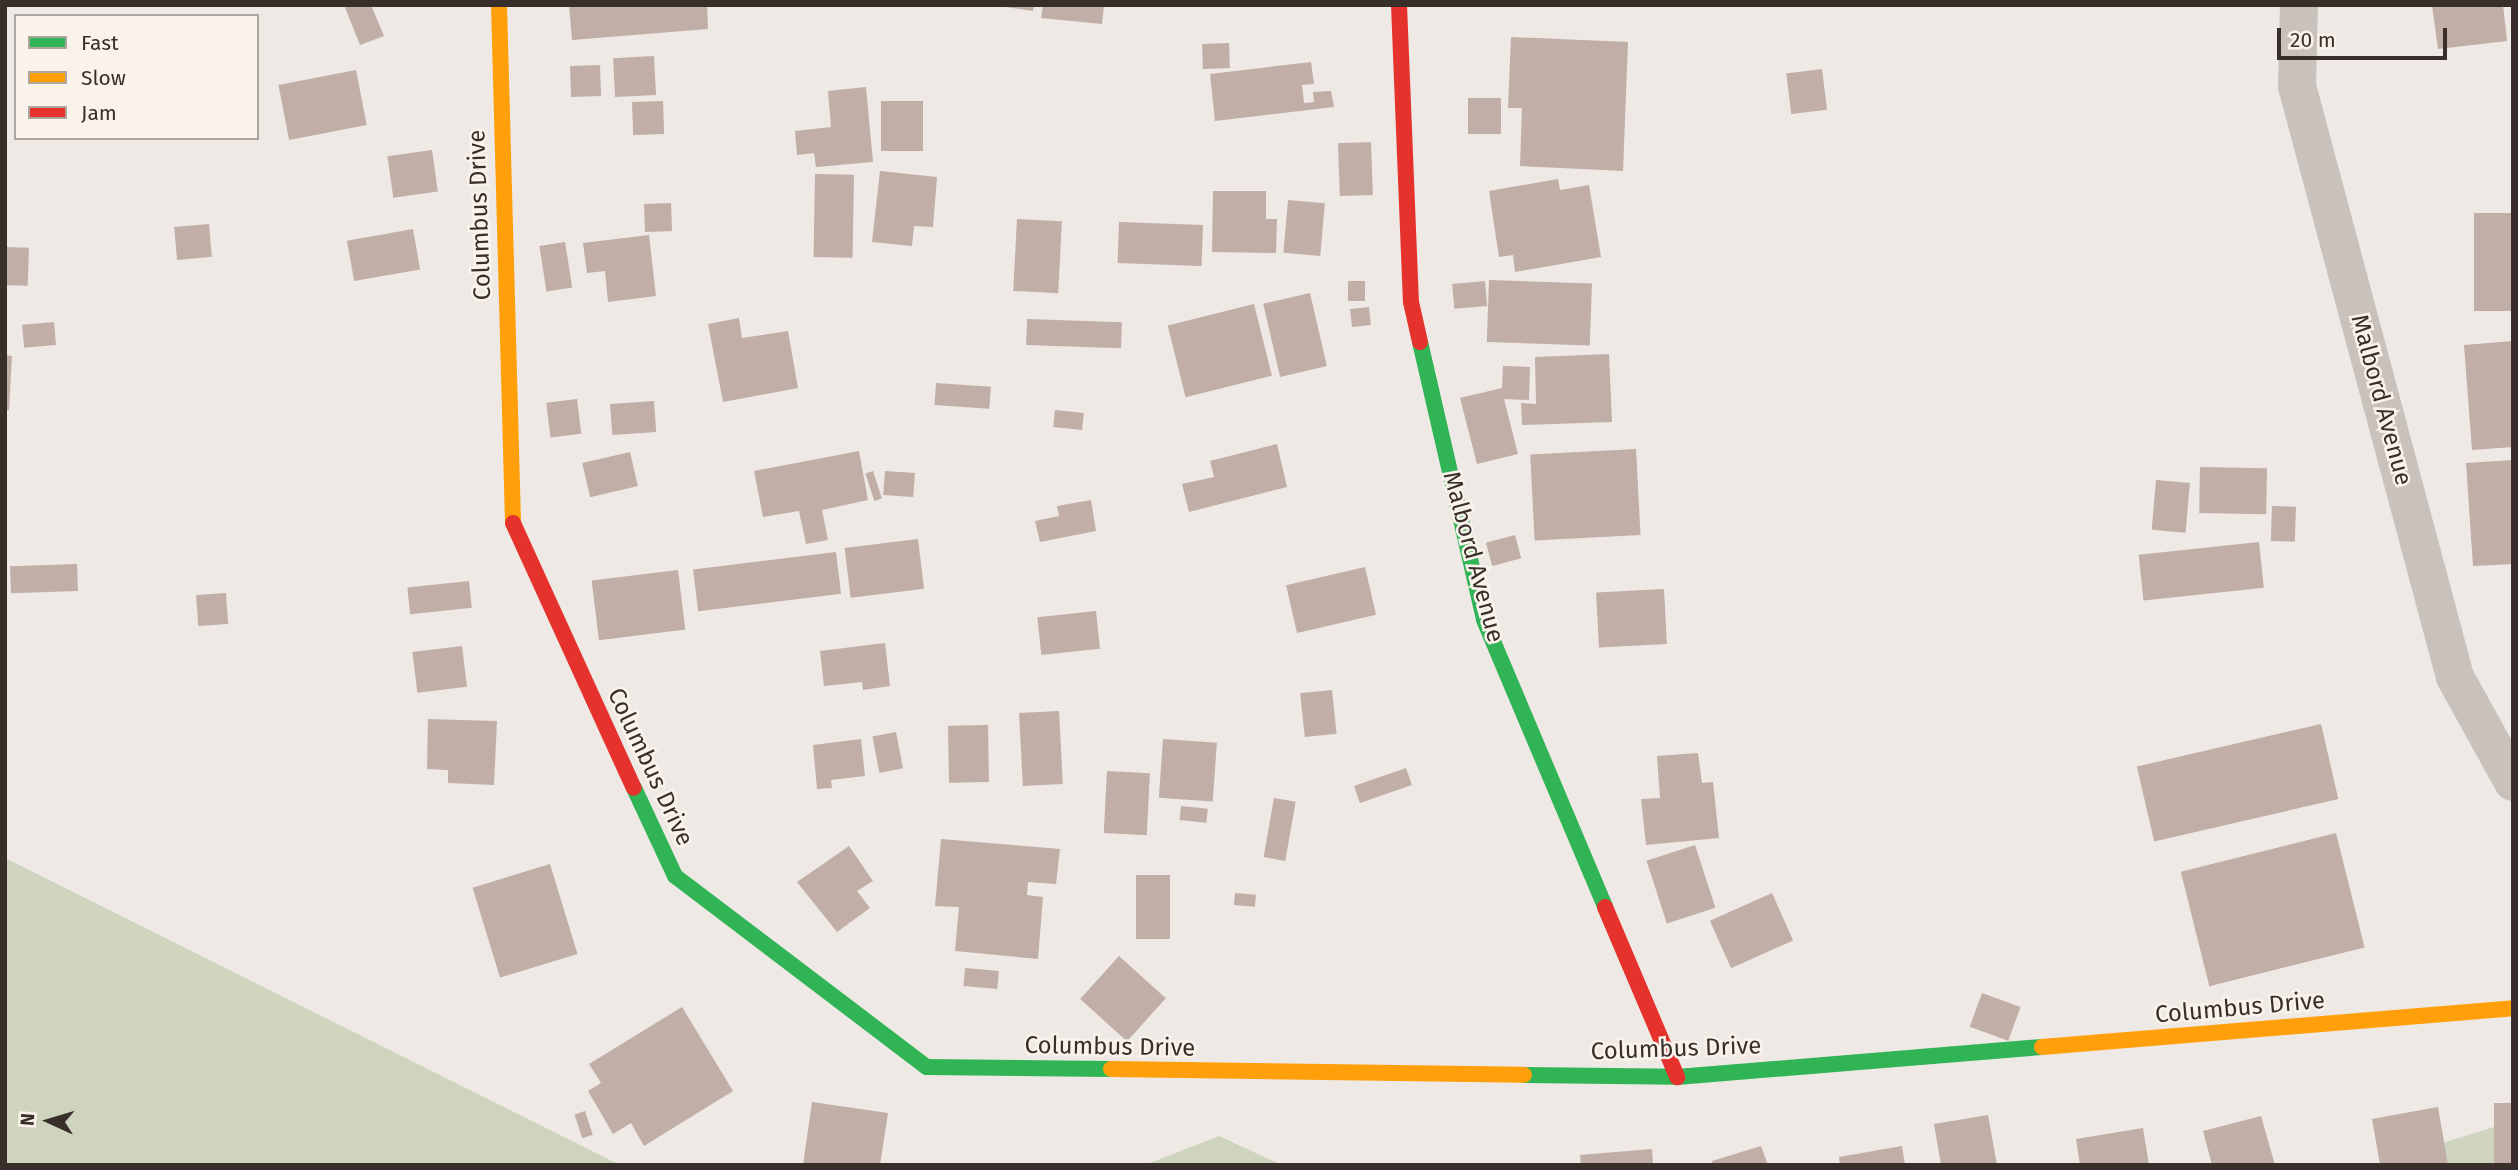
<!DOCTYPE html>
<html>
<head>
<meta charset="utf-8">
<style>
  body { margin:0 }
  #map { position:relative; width:2518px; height:1170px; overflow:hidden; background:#eee9e4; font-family:"Fira Sans",sans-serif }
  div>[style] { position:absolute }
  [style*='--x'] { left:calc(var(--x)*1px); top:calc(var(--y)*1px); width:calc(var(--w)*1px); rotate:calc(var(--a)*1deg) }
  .green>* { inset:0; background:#cfd4be }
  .building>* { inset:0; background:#c1aea6; transform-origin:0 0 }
  .street>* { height:38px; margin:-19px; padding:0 19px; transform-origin:19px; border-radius:19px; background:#c8c1bc }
  .fast>* { height:16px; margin:-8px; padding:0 8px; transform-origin:8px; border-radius:8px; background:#30b455 }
  .slow>* { height:16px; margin:-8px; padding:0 8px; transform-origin:8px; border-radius:8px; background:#ff9f0a }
  .jam>* { height:16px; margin:-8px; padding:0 8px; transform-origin:8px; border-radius:8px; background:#e5322d }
  span { translate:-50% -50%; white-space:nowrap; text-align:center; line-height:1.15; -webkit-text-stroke:5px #faf3ec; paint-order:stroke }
  .street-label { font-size:24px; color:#392f2a }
  .frame { position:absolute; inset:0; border:7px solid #392f2a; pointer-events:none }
  .legend { position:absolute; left:14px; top:14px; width:245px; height:126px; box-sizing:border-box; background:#faf3ec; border:2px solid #ada59e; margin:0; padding:9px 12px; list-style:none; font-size:21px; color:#392f2a }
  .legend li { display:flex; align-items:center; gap:14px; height:35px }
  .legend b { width:35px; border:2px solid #ada59e }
  .north { position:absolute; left:14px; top:1086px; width:70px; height:70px; -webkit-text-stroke:5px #faf3ec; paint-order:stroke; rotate:274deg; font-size:19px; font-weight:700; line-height:28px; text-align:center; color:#392f2a }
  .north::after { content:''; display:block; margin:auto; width:24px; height:32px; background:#392f2a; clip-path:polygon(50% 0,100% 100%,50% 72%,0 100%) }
  .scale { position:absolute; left:2277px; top:28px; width:170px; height:32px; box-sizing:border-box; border:4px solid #392f2a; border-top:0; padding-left:9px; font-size:21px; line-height:24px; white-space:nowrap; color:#392f2a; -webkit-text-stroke:5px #faf3ec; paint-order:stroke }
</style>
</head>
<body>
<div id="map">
  <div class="green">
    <div style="clip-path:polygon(5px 858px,620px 1165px,5px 1165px)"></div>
    <div style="clip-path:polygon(2513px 1121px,2513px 1165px,2372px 1165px)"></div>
    <div style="clip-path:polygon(1219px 1136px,1282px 1165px,1145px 1165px)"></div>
  </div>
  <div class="building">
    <div style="clip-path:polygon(344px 5px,371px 5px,384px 36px,360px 45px)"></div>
    <div style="clip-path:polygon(569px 5px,707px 5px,708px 29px,572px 40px)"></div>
    <div style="clip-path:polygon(991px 5px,1034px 5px,1033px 11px)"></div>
    <div style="clip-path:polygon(1043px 5px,1104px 5px,1102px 24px,1041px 18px)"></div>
    <div style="clip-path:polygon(2432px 5px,2503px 5px,2507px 41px,2438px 49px)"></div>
    <div style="clip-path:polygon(1511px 37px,1628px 42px,1623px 171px,1520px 166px,1522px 108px,1508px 108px)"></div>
    <div style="left:1229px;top:43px;width:25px;height:27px;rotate:88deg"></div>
    <div style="left:654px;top:56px;width:39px;height:41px;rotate:87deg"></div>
    <div style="clip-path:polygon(1311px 62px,1314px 84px,1302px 85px,1304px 103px,1314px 102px,1313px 92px,1331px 91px,1334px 107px,1215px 121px,1210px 74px)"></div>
    <div style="left:600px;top:65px;width:31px;height:30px;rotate:88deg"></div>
    <div style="left:1822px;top:69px;width:41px;height:36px;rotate:83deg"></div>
    <div style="left:356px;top:70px;width:56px;height:79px;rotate:79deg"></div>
    <div style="clip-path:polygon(866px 87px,873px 162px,816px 167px,814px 153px,797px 155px,795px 131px,831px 127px,828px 91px)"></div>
    <div style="left:1468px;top:98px;width:33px;height:36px"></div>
    <div style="left:663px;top:101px;width:33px;height:31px;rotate:88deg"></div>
    <div style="left:881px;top:101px;width:42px;height:50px"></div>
    <div style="left:1371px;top:142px;width:53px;height:33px;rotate:88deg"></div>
    <div style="left:432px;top:150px;width:42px;height:45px;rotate:82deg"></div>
    <div style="clip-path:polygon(880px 171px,937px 177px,933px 227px,914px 226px,912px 246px,872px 242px)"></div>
    <div style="left:815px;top:174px;width:39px;height:83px;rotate:1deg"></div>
    <div style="clip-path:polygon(1558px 179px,1560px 190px,1589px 185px,1601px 257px,1515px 272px,1513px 255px,1499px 257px,1489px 191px)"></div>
    <div style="clip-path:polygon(1213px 191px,1266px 191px,1266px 219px,1277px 219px,1276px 253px,1212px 252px)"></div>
    <div style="left:1288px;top:200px;width:37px;height:53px;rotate:5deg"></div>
    <div style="left:671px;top:203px;width:28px;height:27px;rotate:88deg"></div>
    <div style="left:2513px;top:213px;width:98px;height:39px;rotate:90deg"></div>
    <div style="left:1017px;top:219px;width:45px;height:72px;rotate:3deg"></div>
    <div style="left:1119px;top:222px;width:84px;height:41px;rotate:2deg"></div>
    <div style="left:209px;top:224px;width:33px;height:35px;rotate:85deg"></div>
    <div style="left:413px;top:229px;width:41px;height:67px;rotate:80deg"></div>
    <div style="clip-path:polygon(649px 235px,656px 296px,608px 302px,605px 271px,587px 273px,583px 243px)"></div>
    <div style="left:565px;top:242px;width:46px;height:26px;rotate:81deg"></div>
    <div style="left:5px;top:247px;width:24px;height:38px;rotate:2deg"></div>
    <div style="left:1489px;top:280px;width:103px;height:62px;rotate:2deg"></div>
    <div style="left:1348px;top:281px;width:17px;height:20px"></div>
    <div style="left:1485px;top:281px;width:25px;height:33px;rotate:85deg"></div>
    <div style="left:1310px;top:293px;width:75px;height:48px;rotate:77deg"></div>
    <div style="left:1254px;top:304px;width:74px;height:89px;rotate:76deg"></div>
    <div style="left:1369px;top:307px;width:18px;height:19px;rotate:84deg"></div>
    <div style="clip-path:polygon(739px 318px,742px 338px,788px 331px,798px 388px,723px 402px,708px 324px)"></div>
    <div style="left:1027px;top:319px;width:95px;height:26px;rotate:2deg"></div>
    <div style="left:54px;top:322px;width:23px;height:32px;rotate:85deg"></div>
    <div style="clip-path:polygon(2513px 341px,2513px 447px,2472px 450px,2464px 345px)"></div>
    <div style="clip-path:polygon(1609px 354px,1612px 422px,1522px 425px,1521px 403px,1536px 404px,1535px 357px)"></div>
    <div style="clip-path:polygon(5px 355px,12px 356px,9px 410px,5px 410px)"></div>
    <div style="clip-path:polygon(1503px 366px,1530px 367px,1529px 400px,1504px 399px,1518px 454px,1477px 464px,1460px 398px,1502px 388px)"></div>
    <div style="left:936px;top:383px;width:55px;height:22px;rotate:4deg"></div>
    <div style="left:577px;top:399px;width:35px;height:31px;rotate:83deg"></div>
    <div style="left:654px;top:401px;width:31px;height:44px;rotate:86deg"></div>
    <div style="left:1055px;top:410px;width:29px;height:17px;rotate:6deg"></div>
    <div style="clip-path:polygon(1277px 444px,1287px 487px,1189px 512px,1182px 484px,1214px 477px,1210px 461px)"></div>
    <div style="left:1636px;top:449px;width:86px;height:106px;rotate:87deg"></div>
    <div style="clip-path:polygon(859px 451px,868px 500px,822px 510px,828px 540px,806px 544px,799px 511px,763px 517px,754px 471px)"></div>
    <div style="left:630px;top:452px;width:35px;height:49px;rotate:77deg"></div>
    <div style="clip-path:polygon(2513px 460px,2513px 564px,2473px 566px,2466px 463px)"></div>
    <div style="left:2200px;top:467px;width:67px;height:46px;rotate:1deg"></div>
    <div style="left:873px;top:471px;width:29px;height:8px;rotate:72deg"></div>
    <div style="left:885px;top:471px;width:30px;height:24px;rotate:4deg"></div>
    <div style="left:2156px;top:480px;width:34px;height:50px;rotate:5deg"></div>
    <div style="clip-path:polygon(1091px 500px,1096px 531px,1040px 542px,1035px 521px,1059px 516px,1057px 506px)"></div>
    <div style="left:2272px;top:506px;width:24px;height:35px;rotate:2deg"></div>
    <div style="left:1515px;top:535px;width:24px;height:30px;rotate:75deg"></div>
    <div style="left:918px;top:539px;width:50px;height:74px;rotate:83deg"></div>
    <div style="left:2259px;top:542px;width:46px;height:121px;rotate:84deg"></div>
    <div style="left:836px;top:552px;width:42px;height:144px;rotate:83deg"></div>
    <div style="left:77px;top:564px;width:27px;height:67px;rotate:88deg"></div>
    <div style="left:1365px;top:567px;width:49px;height:81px;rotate:77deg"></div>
    <div style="left:678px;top:570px;width:60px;height:87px;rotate:83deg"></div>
    <div style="left:469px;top:581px;width:27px;height:62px;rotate:84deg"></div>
    <div style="left:1664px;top:589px;width:55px;height:68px;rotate:87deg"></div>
    <div style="left:226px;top:593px;width:31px;height:30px;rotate:86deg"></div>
    <div style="left:1096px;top:611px;width:38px;height:59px;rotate:84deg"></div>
    <div style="clip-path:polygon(885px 643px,890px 686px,863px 690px,862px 682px,824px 686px,820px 651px)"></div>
    <div style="left:462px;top:646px;width:41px;height:50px;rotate:83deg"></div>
    <div style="left:1332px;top:690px;width:44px;height:32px;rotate:84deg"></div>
    <div style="left:1059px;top:711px;width:73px;height:40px;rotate:87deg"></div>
    <div style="clip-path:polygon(428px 719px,497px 721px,494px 785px,448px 783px,448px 770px,427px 769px)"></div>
    <div style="left:2321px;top:724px;width:77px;height:189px;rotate:77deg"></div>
    <div style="left:988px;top:725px;width:57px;height:40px;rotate:89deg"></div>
    <div style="left:896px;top:732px;width:37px;height:24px;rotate:79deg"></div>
    <div style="clip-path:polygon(861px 739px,865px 776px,831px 780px,832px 788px,817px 789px,813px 745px)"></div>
    <div style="left:1163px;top:739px;width:54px;height:59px;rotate:4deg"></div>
    <div style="clip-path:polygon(1698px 753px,1702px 783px,1713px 782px,1719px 838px,1646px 845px,1641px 799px,1660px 798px,1657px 756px)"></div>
    <div style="left:1406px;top:768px;width:18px;height:55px;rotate:71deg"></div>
    <div style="left:1107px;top:771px;width:43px;height:62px;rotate:3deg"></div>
    <div style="left:1274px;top:798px;width:22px;height:60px;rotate:10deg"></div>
    <div style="left:1181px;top:806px;width:27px;height:14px;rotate:6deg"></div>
    <div style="left:2336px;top:833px;width:118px;height:160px;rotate:76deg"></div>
    <div style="clip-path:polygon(941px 839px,1060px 849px,1056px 884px,1028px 882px,1027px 895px,1043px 897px,1038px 959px,955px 951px,959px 907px,935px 906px)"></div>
    <div style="left:1695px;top:845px;width:66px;height:51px;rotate:72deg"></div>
    <div style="clip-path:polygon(849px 846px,873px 881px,857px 891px,870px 908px,837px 932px,797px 882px)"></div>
    <div style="left:550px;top:864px;width:94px;height:81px;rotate:73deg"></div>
    <div style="left:1136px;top:875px;width:34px;height:64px"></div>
    <div style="left:1235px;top:893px;width:21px;height:12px;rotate:5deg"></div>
    <div style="left:1772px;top:893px;width:52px;height:68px;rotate:66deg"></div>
    <div style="left:1119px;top:956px;width:63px;height:58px;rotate:42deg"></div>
    <div style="left:965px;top:968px;width:34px;height:18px;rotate:5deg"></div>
    <div style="left:1982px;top:993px;width:41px;height:36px;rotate:20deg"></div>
    <div style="clip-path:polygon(682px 1007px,733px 1091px,644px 1146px,631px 1123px,613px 1134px,588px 1091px,601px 1083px,589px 1064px)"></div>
    <div style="clip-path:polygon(812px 1102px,888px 1113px,880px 1165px,803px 1165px)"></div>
    <div style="left:2513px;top:1103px;width:62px;height:19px;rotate:90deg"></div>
    <div style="clip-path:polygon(2438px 1107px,2448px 1165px,2380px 1165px,2372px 1119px)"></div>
    <div style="left:585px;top:1111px;width:25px;height:11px;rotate:72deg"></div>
    <div style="clip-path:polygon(1988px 1115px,1997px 1165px,1941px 1165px,1934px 1124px)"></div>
    <div style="clip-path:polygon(2261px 1116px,2275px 1165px,2212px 1165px,2203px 1131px)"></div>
    <div style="clip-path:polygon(2143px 1128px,2149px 1165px,2080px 1165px,2076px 1139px)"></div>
    <div style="clip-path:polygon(1761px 1146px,1768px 1165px,1713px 1165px,1712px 1161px)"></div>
    <div style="clip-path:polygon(1902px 1146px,1905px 1165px,1840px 1165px,1839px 1157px)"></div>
    <div style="clip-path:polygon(1652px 1149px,1653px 1165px,1581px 1165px,1580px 1155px)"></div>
  </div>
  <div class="street">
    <div style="--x:2299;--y:5;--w:81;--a:91.4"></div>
    <div style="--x:2297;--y:86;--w:612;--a:75.03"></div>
    <div style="--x:2455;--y:677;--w:120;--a:61.1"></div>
  </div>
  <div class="fast">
    <div style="--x:1420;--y:342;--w:285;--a:77"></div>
    <div style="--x:1484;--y:620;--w:311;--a:67.1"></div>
    <div style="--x:634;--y:788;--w:97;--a:65"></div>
    <div style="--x:675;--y:876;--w:316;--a:37.2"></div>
    <div style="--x:927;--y:1067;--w:184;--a:0.6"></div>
    <div style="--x:1524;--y:1075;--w:153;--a:0.7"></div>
    <div style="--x:1677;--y:1077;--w:366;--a:-4.7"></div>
  </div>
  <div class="slow">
    <div style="--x:499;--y:5;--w:518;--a:88.45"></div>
    <div style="--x:2042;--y:1047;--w:473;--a:-4.7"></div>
    <div style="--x:1111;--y:1069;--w:413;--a:0.8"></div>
  </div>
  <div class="jam">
    <div style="--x:1399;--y:5;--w:297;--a:87.7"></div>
    <div style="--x:1411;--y:302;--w:41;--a:77.3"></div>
    <div style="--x:513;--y:523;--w:291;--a:65.5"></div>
    <div style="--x:1605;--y:907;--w:185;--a:67"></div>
  </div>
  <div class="street-label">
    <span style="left:480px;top:215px;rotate:-92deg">Columbus Drive</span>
    <span style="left:2381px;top:400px;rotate:75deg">Malbord Avenue</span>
    <span style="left:1473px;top:557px;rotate:75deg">Malbord Avenue</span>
    <span style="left:650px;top:767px;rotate:65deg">Columbus Drive</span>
    <span style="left:2240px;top:1008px;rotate:-5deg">Columbus Drive</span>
    <span style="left:1110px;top:1047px;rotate:1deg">Columbus Drive</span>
    <span style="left:1676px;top:1049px;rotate:-2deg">Columbus Drive</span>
  </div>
  <div class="frame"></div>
  <ul class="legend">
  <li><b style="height:9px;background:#30b455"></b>Fast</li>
  <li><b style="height:9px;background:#ff9f0a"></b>Slow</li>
  <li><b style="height:9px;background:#e5322d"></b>Jam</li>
  </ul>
  <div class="north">N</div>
  <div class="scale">20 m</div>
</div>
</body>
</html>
